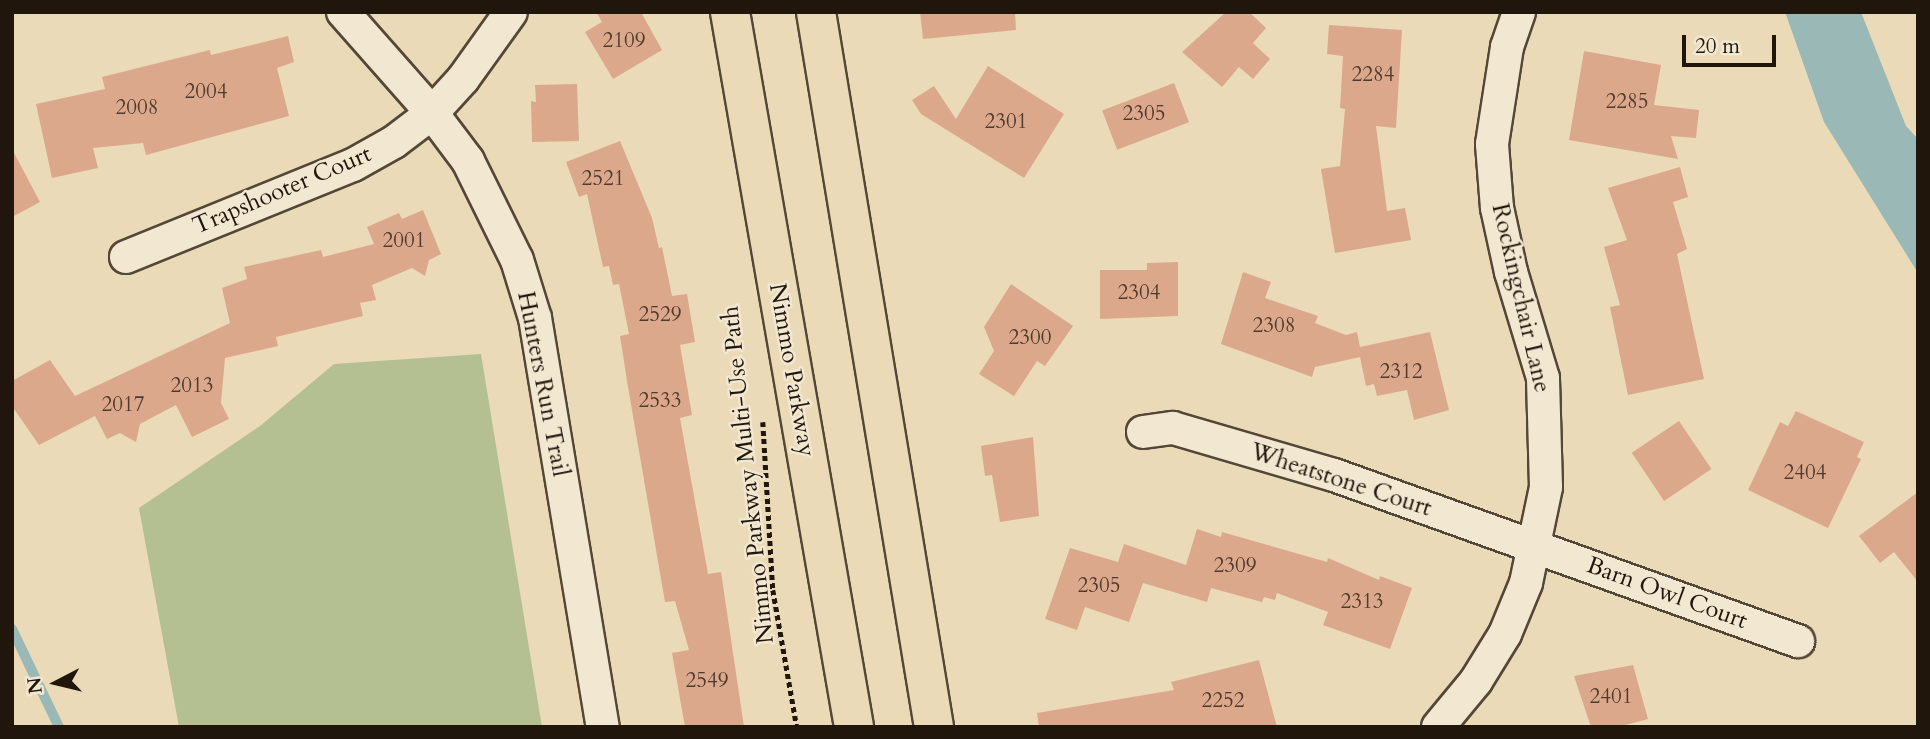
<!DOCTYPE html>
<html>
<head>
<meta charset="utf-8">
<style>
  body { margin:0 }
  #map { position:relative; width:1930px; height:739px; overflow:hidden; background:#ebdab7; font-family:Cardo,serif }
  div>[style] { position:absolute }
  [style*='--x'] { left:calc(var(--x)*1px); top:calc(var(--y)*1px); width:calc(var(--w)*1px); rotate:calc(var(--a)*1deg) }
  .green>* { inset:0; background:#b4c091 }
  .water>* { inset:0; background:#9ab9b6 }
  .stream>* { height:10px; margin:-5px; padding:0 5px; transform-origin:5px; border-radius:5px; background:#9ab9b6 }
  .building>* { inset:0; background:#dba88c; transform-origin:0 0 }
  .path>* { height:4.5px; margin-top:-2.25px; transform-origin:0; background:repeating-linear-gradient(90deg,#20160c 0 5px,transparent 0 8.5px) }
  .roads { filter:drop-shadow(2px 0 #534737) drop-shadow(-2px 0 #534737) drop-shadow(0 2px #534737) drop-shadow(0 -2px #534737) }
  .street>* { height:32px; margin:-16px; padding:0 16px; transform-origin:16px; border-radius:16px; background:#f2e7d0 }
  .highway>* { height:38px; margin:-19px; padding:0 19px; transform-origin:19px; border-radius:19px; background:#ebdab7 }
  span { translate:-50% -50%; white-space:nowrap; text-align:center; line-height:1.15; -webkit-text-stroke:5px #f2e7d0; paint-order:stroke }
  .number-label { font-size:21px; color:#4f3a2c }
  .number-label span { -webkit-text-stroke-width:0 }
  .street-label { font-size:24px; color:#20160c }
  .frame { position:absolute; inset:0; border:14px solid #20160c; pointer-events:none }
  .north { position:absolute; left:21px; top:648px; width:70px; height:70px; -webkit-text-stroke:5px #f2e7d0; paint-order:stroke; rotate:263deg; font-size:19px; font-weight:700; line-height:28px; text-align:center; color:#20160c }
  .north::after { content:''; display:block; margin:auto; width:24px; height:32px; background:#20160c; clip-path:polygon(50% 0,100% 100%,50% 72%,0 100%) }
  .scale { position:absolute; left:1682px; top:35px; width:94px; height:32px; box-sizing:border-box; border:4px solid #20160c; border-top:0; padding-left:9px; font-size:21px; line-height:24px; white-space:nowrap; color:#20160c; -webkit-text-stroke:5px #f2e7d0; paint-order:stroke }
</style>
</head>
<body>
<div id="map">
  <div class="green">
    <div style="clip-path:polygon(481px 354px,542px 727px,179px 727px,139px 508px,260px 426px,334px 364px)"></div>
  </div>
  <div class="water">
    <div style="clip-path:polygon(1785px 12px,1861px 12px,1906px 126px,1918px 139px,1918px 273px,1824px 122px)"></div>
  </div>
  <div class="stream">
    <div style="--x:12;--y:629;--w:109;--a:64.4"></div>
  </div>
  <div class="building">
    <div style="clip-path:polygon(596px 12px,641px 12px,662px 50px,613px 79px,585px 32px,602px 22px)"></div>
    <div style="clip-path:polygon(920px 12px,1015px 12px,1016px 30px,923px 39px)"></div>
    <div style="clip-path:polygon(1226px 12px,1249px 12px,1266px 28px,1253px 43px,1270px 59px,1253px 79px,1239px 67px,1222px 87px,1182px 52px)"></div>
    <div style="clip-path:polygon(1329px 25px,1402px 30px,1396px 128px,1376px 126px,1387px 211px,1405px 208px,1411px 240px,1335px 253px,1321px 169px,1340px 166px,1345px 109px,1340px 108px,1343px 56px,1327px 54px)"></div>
    <div style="clip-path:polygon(288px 36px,294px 62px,277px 68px,289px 116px,146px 155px,143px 143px,93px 148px,98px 168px,52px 178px,36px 104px,105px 89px,102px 77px,210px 50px,211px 55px)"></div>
    <div style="clip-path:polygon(1584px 51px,1661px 65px,1654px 105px,1699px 110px,1696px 138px,1671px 136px,1678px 159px,1569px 140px)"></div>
    <div style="clip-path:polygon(988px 66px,1064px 114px,1024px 178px,921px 114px,912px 100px,934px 86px,956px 119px)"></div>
    <div style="left:1174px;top:83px;width:42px;height:77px;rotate:69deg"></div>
    <div style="clip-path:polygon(577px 84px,579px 141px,532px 142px,531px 101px,536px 102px,535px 85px)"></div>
    <div style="clip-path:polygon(620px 141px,652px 218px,659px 248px,662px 247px,672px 296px,687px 294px,695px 342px,680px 345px,692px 415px,680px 418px,708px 574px,721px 572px,744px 727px,685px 727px,672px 653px,689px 650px,675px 601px,665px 602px,628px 387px,620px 336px,629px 334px,619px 284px,613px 285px,609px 266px,603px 267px,587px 194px,579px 197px,566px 162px)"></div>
    <div style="clip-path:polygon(12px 149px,40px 202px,12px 217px)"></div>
    <div style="clip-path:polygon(1680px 167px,1688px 197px,1673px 202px,1687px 249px,1677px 254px,1704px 379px,1628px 395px,1610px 307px,1620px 305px,1604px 247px,1627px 240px,1608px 188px)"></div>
    <div style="clip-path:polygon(423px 210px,441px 254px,429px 260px,425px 276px,412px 268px,372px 285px,376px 300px,360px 303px,363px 316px,276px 337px,278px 346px,225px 358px,221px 403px,229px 419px,192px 437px,176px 405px,140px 424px,136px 442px,120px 433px,107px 439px,95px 416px,39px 445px,14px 409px,12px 381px,50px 360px,75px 396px,230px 323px,222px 288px,247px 279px,244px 267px,321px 250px,323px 257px,374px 244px,367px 227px,399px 213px,402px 219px)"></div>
    <div style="clip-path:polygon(1178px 262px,1178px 316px,1100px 319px,1100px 270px,1147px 270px,1147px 263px)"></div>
    <div style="clip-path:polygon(1243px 272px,1271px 282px,1265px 298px,1318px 316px,1315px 323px,1346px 335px,1357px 332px,1360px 347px,1430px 332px,1449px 410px,1414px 420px,1407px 390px,1377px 396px,1374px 384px,1366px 386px,1360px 357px,1315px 367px,1312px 377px,1221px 344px)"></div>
    <div style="clip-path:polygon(1011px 284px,1073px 326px,1045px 366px,1037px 361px,1014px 396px,979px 374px,994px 351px,984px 327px)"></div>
    <div style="clip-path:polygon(1796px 411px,1864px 442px,1857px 457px,1861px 459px,1828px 528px,1748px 490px,1780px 422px,1788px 426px)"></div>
    <div style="left:1679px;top:421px;width:58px;height:57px;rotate:56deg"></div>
    <div style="clip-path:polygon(1033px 437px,1039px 516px,1000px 522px,992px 475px,985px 476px,981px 446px)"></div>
    <div style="clip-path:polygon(1918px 492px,1918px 582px,1894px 552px,1880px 563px,1859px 536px)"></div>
    <div style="clip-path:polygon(1197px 529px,1221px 537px,1222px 532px,1327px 562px,1328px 558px,1379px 580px,1380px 576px,1412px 588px,1390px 649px,1323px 625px,1328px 612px,1277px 593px,1275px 600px,1264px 597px,1262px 602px,1211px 588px,1207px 602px,1143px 583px,1129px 622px,1085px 607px,1077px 630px,1045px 619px,1070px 548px,1118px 562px,1124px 544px,1186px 565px)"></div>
    <div style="clip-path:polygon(1259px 660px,1277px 727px,1039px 727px,1037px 713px,1174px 690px,1171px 682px)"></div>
    <div style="clip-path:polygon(1633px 665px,1648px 719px,1618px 727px,1591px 727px,1574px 676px)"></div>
  </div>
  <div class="path">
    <div style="--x:763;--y:422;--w:168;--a:86.6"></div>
    <div style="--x:773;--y:590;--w:139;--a:80.1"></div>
  </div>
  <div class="roads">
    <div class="street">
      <div style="--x:343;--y:12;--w:135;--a:48.6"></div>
      <div style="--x:432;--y:113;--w:60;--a:53.1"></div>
      <div style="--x:468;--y:161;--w:110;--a:63.7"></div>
      <div style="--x:517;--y:260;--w:61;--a:72.8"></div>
      <div style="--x:535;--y:318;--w:415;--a:80.6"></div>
      <div style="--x:126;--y:257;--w:245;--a:-22.1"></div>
      <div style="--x:353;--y:165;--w:47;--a:-29.3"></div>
      <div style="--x:394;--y:142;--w:48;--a:-37.3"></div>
      <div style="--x:432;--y:113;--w:46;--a:-47.6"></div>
      <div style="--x:463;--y:79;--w:82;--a:-54.4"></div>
      <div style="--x:1143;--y:432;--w:30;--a:-8"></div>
      <div style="--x:1173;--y:428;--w:168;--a:16.3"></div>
      <div style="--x:1334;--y:475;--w:493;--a:19.7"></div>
      <div style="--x:1438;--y:727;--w:60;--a:-50.4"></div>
      <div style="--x:1476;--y:681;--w:55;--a:-58.3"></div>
      <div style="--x:1505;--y:634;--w:55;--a:-67.6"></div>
      <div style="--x:1526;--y:583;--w:98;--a:-78.2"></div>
      <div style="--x:1546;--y:487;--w:109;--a:-91.6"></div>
      <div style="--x:1543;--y:378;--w:111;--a:-106.8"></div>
      <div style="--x:1511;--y:272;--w:66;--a:-102.3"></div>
      <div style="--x:1497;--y:208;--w:64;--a:-94.5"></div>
      <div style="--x:1492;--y:144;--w:98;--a:-81.2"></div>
      <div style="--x:1507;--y:47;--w:37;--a:-71"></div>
    </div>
    <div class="highway">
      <div style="--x:730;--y:12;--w:726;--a:80.16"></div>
      <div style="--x:816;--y:12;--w:725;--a:80.63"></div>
    </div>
  </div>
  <div class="number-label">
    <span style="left:624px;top:41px">2109</span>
    <span style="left:1373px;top:75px">2284</span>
    <span style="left:206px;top:92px">2004</span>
    <span style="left:1627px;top:102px">2285</span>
    <span style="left:137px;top:108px">2008</span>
    <span style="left:1144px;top:114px">2305</span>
    <span style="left:1006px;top:122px">2301</span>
    <span style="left:603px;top:179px">2521</span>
    <span style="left:404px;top:241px">2001</span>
    <span style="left:1139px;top:293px">2304</span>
    <span style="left:660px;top:315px">2529</span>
    <span style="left:1274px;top:326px">2308</span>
    <span style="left:1030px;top:338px">2300</span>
    <span style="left:1401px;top:372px">2312</span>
    <span style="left:192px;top:386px">2013</span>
    <span style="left:660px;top:401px">2533</span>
    <span style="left:123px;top:405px">2017</span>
    <span style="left:1805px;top:473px">2404</span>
    <span style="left:1235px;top:566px">2309</span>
    <span style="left:1099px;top:586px">2305</span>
    <span style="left:1362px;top:602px">2313</span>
    <span style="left:707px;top:681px">2549</span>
    <span style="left:1611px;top:697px">2401</span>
    <span style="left:1223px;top:701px">2252</span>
  </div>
  <div class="street-label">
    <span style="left:282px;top:190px;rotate:-23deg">Trapshooter Court</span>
    <span style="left:1521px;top:298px;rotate:77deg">Rockingchair Lane</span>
    <span style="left:792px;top:370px;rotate:80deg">Nimmo Parkway</span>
    <span style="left:543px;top:384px;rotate:79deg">Hunters Run Trail</span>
    <span style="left:748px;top:475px;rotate:-96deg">Nimmo Parkway Multi-Use Path</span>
    <span style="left:1341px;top:480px;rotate:18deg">Wheatstone Court</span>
    <span style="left:1667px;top:593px;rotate:20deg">Barn Owl Court</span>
  </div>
  <div class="frame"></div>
  <div class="north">N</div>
  <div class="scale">20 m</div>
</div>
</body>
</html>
